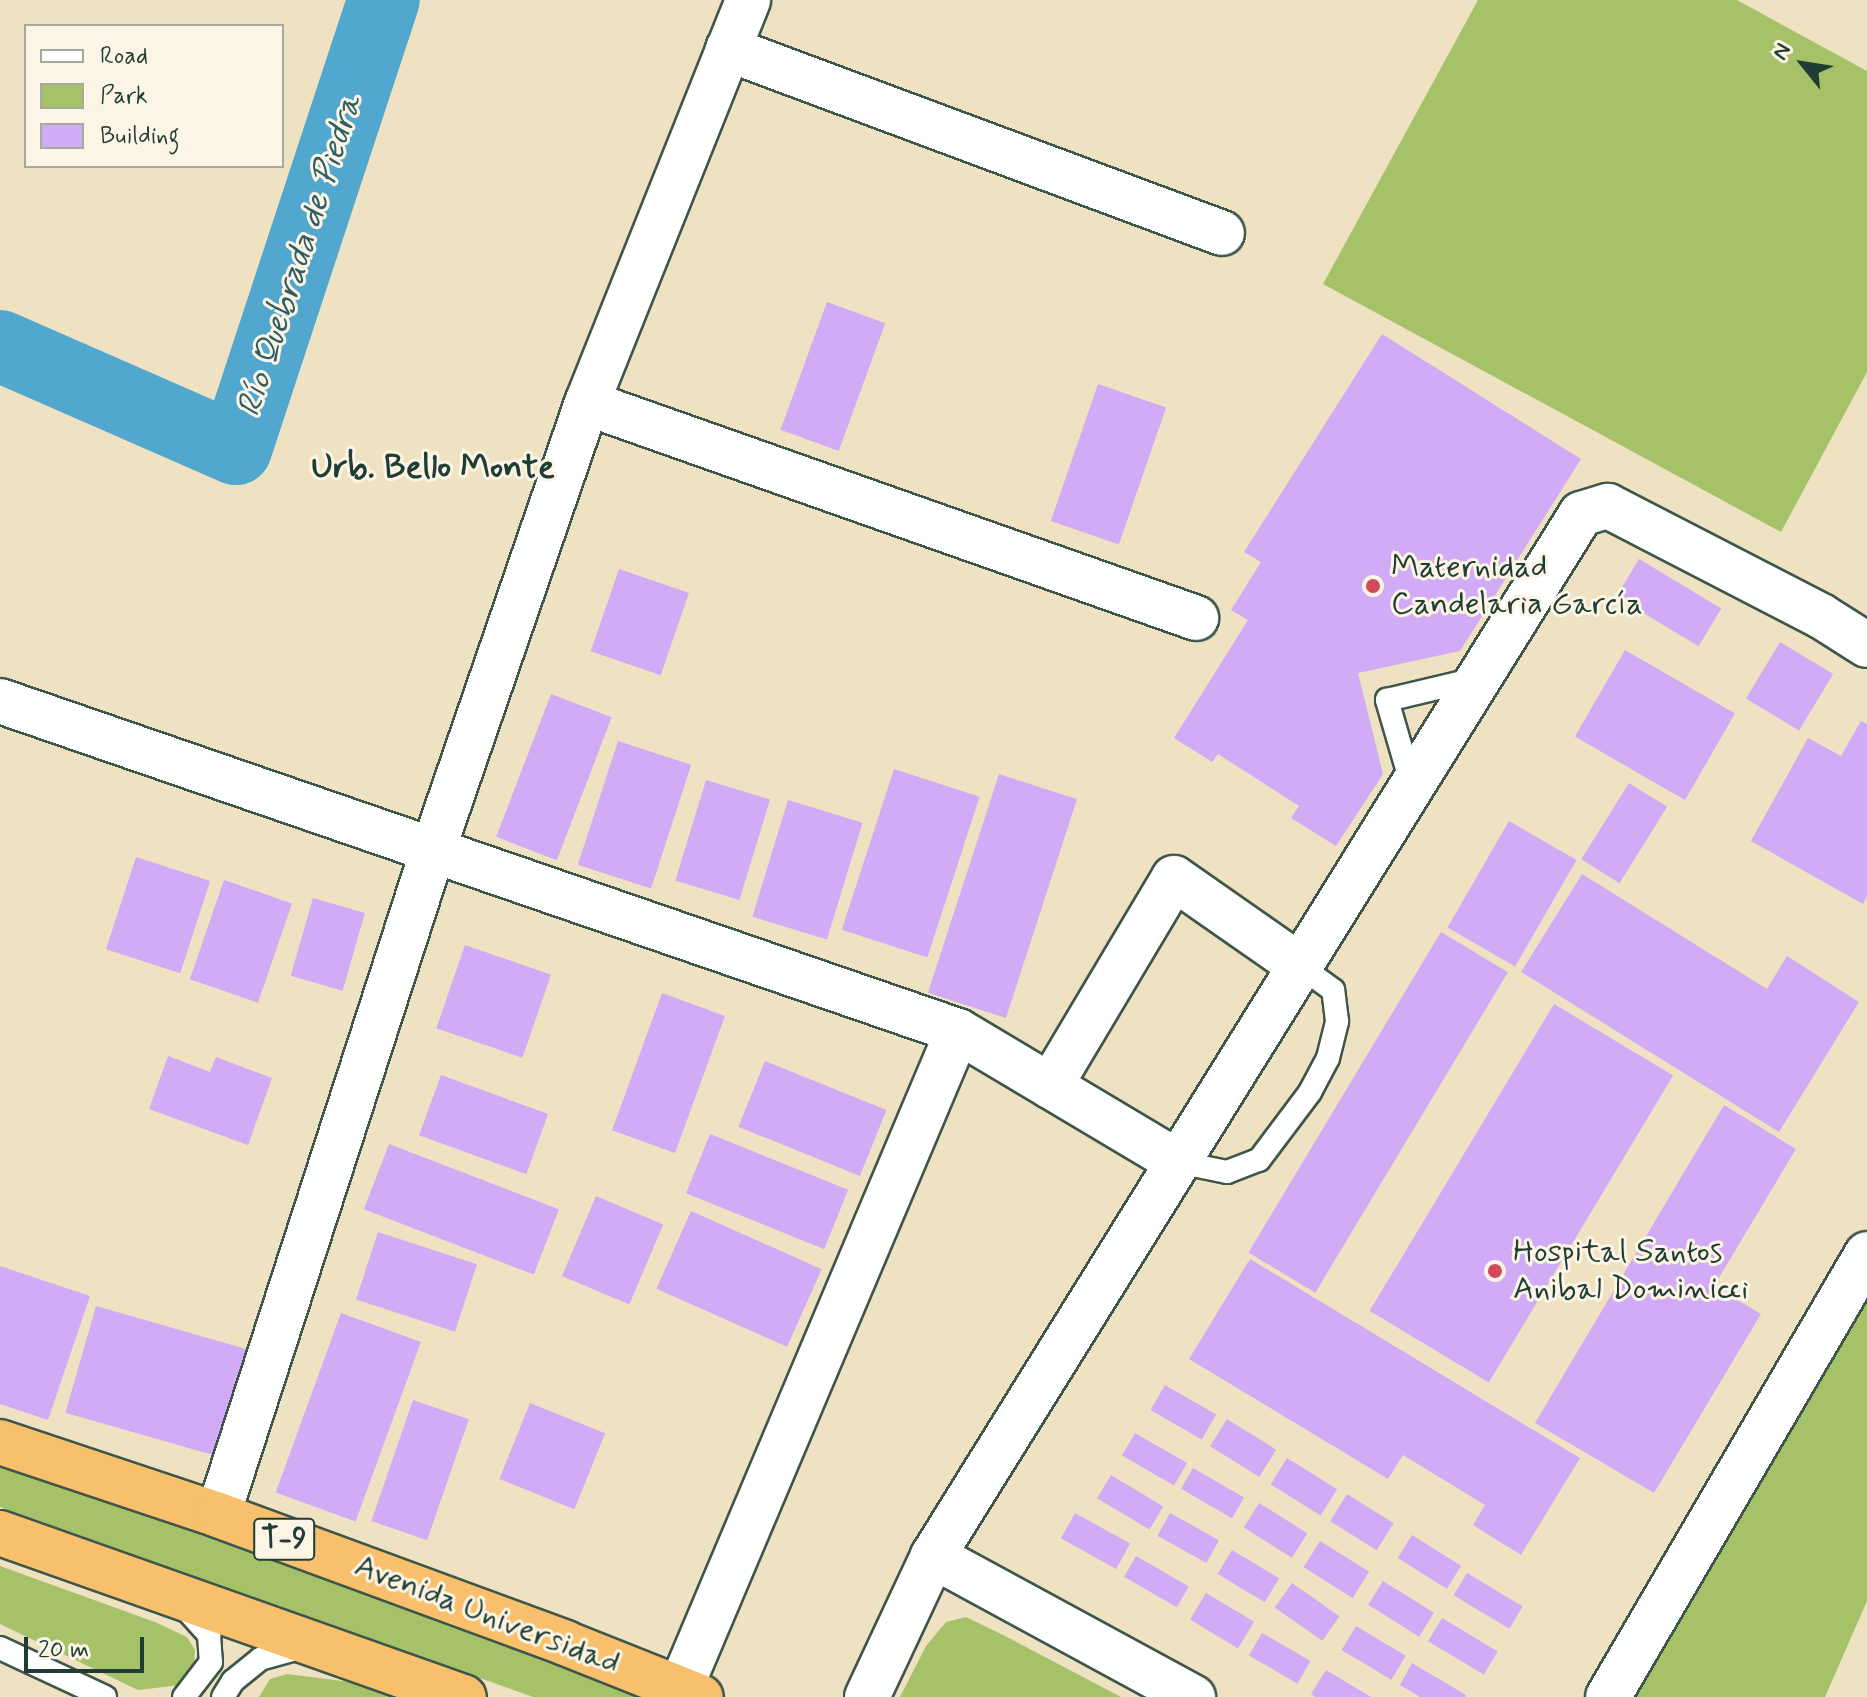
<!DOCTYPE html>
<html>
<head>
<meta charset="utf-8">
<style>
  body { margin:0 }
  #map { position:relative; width:1867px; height:1697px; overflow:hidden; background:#eee2c2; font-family:Mynerve,sans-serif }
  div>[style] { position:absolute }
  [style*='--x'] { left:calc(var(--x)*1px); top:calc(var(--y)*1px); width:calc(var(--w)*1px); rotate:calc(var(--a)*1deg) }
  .green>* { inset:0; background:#a5c269 }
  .river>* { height:72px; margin:-36px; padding:0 36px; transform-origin:36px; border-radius:36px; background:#51a7ce }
  .building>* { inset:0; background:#d1abf5; transform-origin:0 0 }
  .roads { filter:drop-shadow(2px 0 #3e5649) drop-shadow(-2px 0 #3e5649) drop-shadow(0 2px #3e5649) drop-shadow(0 -2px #3e5649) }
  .service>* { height:22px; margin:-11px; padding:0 11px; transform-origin:11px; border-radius:11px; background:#fff }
  .minor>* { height:44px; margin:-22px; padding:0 22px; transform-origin:22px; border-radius:22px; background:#fff }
  .trunk>* { height:44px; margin:-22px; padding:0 22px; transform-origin:22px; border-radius:22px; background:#f8bf6c }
  .dots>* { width:22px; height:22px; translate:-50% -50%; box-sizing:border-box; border:4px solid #fcf5e5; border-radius:50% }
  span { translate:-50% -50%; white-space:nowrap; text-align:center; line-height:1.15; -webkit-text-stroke:6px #fcf5e5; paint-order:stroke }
  .shield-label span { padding:2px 6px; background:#fcf5e5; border:2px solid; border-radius:6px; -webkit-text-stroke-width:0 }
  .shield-label { font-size:30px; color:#1f3d34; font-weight:700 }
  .poi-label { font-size:32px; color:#1f3d34 }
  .left { translate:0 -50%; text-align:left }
  .street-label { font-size:32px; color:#1f3d34 }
  .water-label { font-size:34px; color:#2e5d62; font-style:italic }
  .neighbourhood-label { font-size:34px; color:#1f3d34; font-weight:700 }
  .legend { position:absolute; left:24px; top:24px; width:260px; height:144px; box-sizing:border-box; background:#fcf5e5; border:2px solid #a4ab9e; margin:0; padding:10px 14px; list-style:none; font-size:24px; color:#1f3d34 }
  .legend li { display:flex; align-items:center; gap:16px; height:40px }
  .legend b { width:40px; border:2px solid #a4ab9e }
  .north { position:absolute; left:1763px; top:24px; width:80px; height:80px; -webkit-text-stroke:6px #fcf5e5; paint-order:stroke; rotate:300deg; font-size:22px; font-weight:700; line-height:32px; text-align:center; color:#1f3d34 }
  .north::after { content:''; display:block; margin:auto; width:28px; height:36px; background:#1f3d34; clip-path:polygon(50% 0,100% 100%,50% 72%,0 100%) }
  .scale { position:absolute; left:24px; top:1637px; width:120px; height:36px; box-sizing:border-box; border:4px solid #1f3d34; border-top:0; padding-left:10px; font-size:24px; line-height:28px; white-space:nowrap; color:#1f3d34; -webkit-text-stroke:6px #fcf5e5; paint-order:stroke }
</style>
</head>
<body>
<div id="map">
  <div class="green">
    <div style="clip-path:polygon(1478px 0,1737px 0,1867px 71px,1867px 372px,1781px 532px,1323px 284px)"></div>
    <div style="clip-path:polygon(1867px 1273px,1867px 1601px,1825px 1697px,1611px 1697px)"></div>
    <div style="clip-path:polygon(0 1463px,361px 1586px,642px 1697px,533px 1697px,0 1507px)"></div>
    <div style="clip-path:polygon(0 1566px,155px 1622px,187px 1637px,195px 1650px,194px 1666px,181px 1685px,138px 1690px,0 1624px)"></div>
    <div style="clip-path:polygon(966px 1617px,1005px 1636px,1121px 1697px,900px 1697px,926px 1646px,946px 1622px)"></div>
    <div style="clip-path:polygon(287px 1674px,373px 1685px,409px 1697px,259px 1697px,270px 1679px)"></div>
  </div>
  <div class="river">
    <div style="--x:0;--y:346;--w:257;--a:23.6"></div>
    <div style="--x:236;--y:449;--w:473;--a:-71.8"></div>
  </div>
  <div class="building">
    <div style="left:827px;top:302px;width:62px;height:136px;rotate:20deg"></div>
    <div style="clip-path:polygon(1382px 334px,1581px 459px,1460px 651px,1358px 673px,1383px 774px,1336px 846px,1291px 818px,1299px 806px,1218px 754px,1212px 762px,1174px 738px,1248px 620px,1231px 610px,1261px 562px,1244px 552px)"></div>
    <div style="left:1098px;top:384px;width:72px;height:145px;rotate:19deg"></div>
    <div style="left:1639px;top:559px;width:96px;height:44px;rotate:31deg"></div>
    <div style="left:619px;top:569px;width:74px;height:87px;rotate:19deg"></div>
    <div style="left:1780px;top:642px;width:62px;height:66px;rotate:31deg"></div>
    <div style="left:1625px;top:650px;width:127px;height:100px;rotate:30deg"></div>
    <div style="left:551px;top:694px;width:65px;height:153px;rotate:21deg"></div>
    <div style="clip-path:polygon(1861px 721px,1867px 724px,1867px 896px,1863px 904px,1751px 841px,1808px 738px,1841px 756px)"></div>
    <div style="left:618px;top:741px;width:77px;height:130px;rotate:18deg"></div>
    <div style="left:894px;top:769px;width:90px;height:169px;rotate:18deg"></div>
    <div style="left:999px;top:774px;width:82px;height:230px;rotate:18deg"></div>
    <div style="left:706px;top:780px;width:67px;height:105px;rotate:17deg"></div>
    <div style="left:1629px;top:783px;width:45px;height:90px;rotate:32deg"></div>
    <div style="left:788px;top:800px;width:78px;height:122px;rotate:17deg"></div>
    <div style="left:1509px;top:821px;width:78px;height:123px;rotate:30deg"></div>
    <div style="left:136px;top:857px;width:78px;height:97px;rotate:18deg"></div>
    <div style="clip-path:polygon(1582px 874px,1767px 989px,1787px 956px,1859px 1002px,1779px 1132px,1521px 972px)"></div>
    <div style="left:224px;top:880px;width:72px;height:105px;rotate:19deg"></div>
    <div style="left:313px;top:898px;width:54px;height:81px;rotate:16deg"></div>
    <div style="left:1441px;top:932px;width:78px;height:374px;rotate:31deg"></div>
    <div style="left:465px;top:945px;width:91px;height:88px;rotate:19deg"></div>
    <div style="left:662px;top:993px;width:67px;height:146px;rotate:20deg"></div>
    <div style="left:1554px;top:1004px;width:139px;height:358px;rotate:31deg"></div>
    <div style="clip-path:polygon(168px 1056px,210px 1072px,216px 1057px,272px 1078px,248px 1145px,149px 1109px)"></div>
    <div style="left:765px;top:1061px;width:131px;height:71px;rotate:22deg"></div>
    <div style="left:441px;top:1075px;width:114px;height:64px;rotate:20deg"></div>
    <div style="clip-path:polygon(1724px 1105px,1796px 1149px,1714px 1286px,1761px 1314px,1654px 1493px,1535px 1423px)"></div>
    <div style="left:710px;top:1134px;width:149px;height:64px;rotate:22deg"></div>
    <div style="left:389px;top:1144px;width:182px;height:70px;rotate:21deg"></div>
    <div style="left:596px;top:1196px;width:73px;height:87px;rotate:23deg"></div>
    <div style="left:691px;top:1211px;width:143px;height:85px;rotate:24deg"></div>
    <div style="left:378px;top:1232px;width:104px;height:71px;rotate:18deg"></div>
    <div style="clip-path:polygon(1250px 1259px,1580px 1458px,1521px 1555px,1473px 1525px,1485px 1505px,1403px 1455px,1388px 1479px,1189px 1359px)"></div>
    <div style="clip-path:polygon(0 1266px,90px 1296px,48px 1420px,0 1404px)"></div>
    <div style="left:96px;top:1306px;width:157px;height:111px;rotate:16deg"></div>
    <div style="left:341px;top:1313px;width:85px;height:191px;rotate:20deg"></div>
    <div style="left:1165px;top:1385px;width:59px;height:29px;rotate:30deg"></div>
    <div style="left:413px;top:1400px;width:59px;height:128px;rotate:19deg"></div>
    <div style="left:530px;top:1403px;width:81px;height:82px;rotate:22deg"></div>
    <div style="left:1227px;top:1419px;width:58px;height:32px;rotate:32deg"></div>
    <div style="left:1135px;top:1433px;width:60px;height:26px;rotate:30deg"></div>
    <div style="left:1287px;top:1458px;width:59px;height:31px;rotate:32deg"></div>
    <div style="left:1193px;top:1468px;width:59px;height:24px;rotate:30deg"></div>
    <div style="left:1111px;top:1475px;width:61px;height:27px;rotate:31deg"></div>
    <div style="left:1347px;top:1494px;width:55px;height:32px;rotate:32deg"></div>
    <div style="left:1259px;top:1503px;width:57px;height:29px;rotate:32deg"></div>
    <div style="left:1075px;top:1513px;width:63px;height:29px;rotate:29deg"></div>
    <div style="left:1170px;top:1513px;width:56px;height:26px;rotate:29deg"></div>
    <div style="left:1412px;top:1535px;width:58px;height:27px;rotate:32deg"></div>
    <div style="left:1320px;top:1541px;width:58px;height:31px;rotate:32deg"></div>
    <div style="left:1232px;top:1550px;width:55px;height:28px;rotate:31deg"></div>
    <div style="left:1136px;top:1556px;width:61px;height:24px;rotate:30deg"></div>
    <div style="left:1467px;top:1573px;width:65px;height:26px;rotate:31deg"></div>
    <div style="left:1383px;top:1581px;width:60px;height:28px;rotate:32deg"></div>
    <div style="left:1292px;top:1583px;width:58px;height:30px;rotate:35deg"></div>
    <div style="left:1206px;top:1593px;width:56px;height:31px;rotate:31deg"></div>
    <div style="left:1442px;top:1618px;width:65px;height:27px;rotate:31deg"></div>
    <div style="left:1356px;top:1626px;width:58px;height:28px;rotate:31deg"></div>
    <div style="left:1262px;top:1633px;width:56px;height:26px;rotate:30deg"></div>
    <div style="clip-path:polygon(1412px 1663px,1466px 1695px,1465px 1697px,1420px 1697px,1400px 1685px)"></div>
    <div style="clip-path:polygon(1326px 1670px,1371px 1697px,1315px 1697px,1311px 1694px)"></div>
  </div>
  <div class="roads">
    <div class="service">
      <div style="--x:1412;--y:786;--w:90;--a:-106.2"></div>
      <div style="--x:1387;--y:700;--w:91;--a:-13.3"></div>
      <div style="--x:1178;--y:1162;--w:50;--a:11.5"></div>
      <div style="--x:1227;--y:1172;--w:34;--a:-21"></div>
      <div style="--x:1259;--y:1160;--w:85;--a:-53.1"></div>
      <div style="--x:1310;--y:1092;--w:38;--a:-62"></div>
      <div style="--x:1328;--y:1058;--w:38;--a:-76"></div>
      <div style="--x:1337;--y:1021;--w:31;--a:-97"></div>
      <div style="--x:1333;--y:990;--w:41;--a:-144"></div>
      <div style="--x:184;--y:1607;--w:38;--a:48"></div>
      <div style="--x:209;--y:1635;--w:27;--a:86"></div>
      <div style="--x:211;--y:1662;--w:44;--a:127.6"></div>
      <div style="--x:0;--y:1648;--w:116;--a:25"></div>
      <div style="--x:223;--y:1697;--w:19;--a:-58"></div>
      <div style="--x:233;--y:1681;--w:35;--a:-39"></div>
      <div style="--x:260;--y:1659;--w:45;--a:-15.6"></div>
    </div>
    <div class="minor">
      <div style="--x:728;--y:49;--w:527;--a:20.43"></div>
      <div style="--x:587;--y:403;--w:646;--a:19.44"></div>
      <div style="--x:0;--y:701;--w:1013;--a:19.01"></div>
      <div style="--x:958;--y:1031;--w:256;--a:30.8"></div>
      <div style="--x:1050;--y:1086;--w:242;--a:-59.2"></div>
      <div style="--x:1174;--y:878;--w:154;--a:34.9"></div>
      <div style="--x:218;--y:1515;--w:699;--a:-72.08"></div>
      <div style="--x:433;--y:850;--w:473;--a:-71"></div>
      <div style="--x:587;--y:403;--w:434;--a:-68.2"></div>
      <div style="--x:933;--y:1556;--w:296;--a:28.5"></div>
      <div style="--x:680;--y:1689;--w:714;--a:-67.1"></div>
      <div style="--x:867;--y:1697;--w:156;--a:-64.9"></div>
      <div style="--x:933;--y:1556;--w:1227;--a:-58.12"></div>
      <div style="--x:1581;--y:514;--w:28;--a:-17"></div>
      <div style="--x:1608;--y:506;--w:240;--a:27.3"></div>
      <div style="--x:1821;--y:616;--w:54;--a:32.2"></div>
      <div style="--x:1608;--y:1697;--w:513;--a:-59.69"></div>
    </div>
    <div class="trunk">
      <div style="--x:0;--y:1442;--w:230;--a:18.5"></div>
      <div style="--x:218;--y:1515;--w:370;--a:20.2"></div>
      <div style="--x:565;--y:1643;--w:146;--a:21.7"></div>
      <div style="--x:0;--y:1533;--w:492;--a:19.5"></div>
    </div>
  </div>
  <div class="dots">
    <div style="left:1373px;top:586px;background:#d1495b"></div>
    <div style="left:1495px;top:1271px;background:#d1495b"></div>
  </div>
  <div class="shield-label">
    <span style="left:284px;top:1539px">T-9</span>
  </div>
  <div class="poi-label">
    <span class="left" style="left:1391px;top:586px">Maternidad<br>Candelaria García</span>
    <span class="left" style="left:1513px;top:1271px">Hospital Santos<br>Anibal Dominicci</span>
  </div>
  <div class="street-label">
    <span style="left:487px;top:1615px;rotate:21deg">Avenida Universidad</span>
  </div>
  <div class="water-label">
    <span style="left:300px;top:256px;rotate:-72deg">Río Quebrada de Piedra</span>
  </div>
  <div class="neighbourhood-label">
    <span style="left:433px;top:468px">Urb. Bello Monte</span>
  </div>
  <ul class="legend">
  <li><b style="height:10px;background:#fff"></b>Road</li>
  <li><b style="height:22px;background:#a5c269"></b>Park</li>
  <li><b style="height:22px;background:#d1abf5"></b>Building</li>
  </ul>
  <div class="north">N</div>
  <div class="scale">20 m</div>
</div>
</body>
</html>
